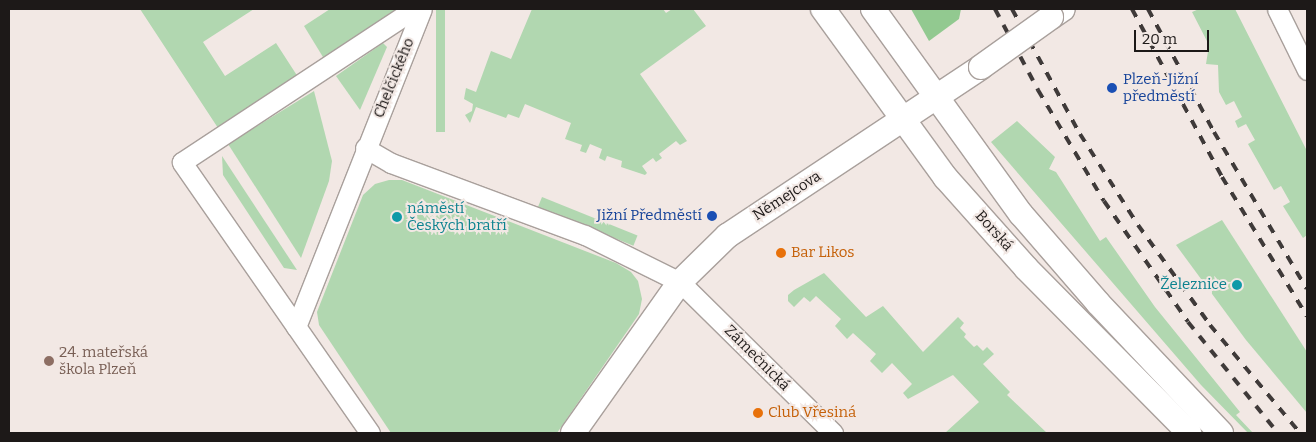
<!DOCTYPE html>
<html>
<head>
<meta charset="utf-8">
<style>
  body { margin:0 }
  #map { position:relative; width:1316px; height:442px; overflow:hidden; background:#f2e8e4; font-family:Bitter,serif }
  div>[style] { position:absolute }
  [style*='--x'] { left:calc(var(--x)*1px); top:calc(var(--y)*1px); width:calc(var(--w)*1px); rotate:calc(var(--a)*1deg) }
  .green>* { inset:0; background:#b1d7b0; transform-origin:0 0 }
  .forest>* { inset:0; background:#92c990 }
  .roads { filter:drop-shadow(1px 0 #a9a09c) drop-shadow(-1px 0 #a9a09c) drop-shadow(0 1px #a9a09c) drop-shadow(0 -1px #a9a09c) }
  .minor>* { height:19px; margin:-9.5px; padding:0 9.5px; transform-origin:9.5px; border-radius:9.5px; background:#fff }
  .tertiary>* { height:24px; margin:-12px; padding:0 12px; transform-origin:12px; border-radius:12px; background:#fff }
  .rail>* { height:4px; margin-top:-2px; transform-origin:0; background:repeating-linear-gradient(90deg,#3f3a39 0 9px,transparent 0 18px) }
  .bridges { filter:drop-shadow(1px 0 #a9a09c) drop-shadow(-1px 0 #a9a09c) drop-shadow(0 1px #a9a09c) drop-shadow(0 -1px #a9a09c) }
  .tertiary-bridge>* { height:24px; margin:-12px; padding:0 12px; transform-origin:12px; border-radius:12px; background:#fff }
  .dots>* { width:14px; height:14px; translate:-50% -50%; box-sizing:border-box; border:2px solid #f2e8e4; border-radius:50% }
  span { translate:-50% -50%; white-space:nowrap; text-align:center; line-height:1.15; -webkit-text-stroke:4px #f2e8e4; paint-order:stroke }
  .street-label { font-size:15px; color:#1d1918 }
  .transit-label { font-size:15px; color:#164399 }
  .left { translate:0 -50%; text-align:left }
  .right { translate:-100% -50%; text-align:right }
  .culture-label { font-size:15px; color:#0d838f }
  .food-label { font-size:15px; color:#c56008 }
  .education-label { font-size:15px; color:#785e54 }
  .frame { position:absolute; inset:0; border:10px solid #1d1918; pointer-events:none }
  .scale { position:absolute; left:1134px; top:30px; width:75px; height:22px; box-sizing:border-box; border:2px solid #1d1918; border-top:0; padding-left:6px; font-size:15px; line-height:18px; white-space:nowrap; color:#1d1918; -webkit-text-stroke:4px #f2e8e4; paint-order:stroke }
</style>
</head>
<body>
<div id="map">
  <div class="green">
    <div style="clip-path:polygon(140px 9px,254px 9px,203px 42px,225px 76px,276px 43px,298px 77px,218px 128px)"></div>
    <div style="clip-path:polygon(330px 9px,401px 9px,326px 62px,304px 26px)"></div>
    <div style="left:436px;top:9px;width:9px;height:123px"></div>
    <div style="clip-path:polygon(532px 9px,663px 9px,666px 13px,672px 9px,693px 9px,706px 26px,640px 74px,687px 141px,680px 145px,676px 141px,659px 154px,662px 158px,656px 162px,653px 158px,642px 166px,647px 173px,645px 175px,621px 167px,622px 161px,607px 156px,605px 161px,599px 158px,602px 149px,590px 144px,586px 153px,580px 151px,582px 145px,565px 139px,571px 123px,525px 104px,519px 118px,508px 114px,506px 118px,476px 107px,470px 123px,465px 115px,472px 111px,473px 104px,464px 99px,466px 88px,476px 92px,491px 51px,511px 59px)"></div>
    <div style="clip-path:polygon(1199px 9px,1235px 9px,1307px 151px,1307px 235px,1303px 238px,1283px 206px,1290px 202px,1281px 186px,1274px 190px,1248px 144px,1255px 140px,1246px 124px,1238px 128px,1235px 121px,1242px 117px,1234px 101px,1226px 105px,1219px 92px,1218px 65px,1206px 64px,1209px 45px,1192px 12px)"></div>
    <div style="clip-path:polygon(383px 43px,387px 47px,360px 110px,336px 76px)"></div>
    <div style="clip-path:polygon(314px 91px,332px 161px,329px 181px,301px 258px,228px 144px)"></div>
    <div style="clip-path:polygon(1017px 121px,1055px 157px,1049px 169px,1056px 172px,1100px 241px,1106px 237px,1155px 307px,1240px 412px,1236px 415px,1253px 433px,1248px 433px,1201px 385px,991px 142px)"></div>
    <div style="clip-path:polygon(222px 156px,297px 270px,284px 268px,223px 175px)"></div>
    <div style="clip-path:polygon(389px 180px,402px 180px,616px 263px,631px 272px,638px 281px,642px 299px,639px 314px,557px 433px,391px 433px,319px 325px,317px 312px,363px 195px,375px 184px)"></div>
    <div style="left:542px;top:197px;width:103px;height:11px;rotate:22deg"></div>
    <div style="clip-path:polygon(1222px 220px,1307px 352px,1307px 413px,1246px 340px,1176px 245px)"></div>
    <div style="clip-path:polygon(824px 273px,866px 317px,883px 306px,923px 352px,958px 317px,964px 323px,960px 328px,966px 334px,964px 337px,974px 347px,977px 345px,983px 351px,987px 347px,994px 354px,983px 364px,1010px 392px,1007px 395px,1047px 433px,945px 433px,979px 402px,953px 375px,908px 399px,903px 393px,912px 384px,892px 363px,882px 373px,870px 361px,876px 354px,853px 333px,847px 339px,835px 326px,841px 319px,816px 296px,810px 302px,804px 297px,794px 307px,788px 301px,788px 295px,794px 290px)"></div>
  </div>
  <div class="forest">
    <div style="clip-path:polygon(911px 9px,961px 9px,959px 19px,929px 41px)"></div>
  </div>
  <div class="roads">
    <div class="minor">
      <div style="--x:1277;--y:9;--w:68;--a:63.8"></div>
      <div style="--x:365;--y:148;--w:30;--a:30"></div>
      <div style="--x:391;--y:163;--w:207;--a:20.4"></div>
      <div style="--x:585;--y:235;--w:106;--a:26.3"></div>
      <div style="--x:680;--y:282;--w:215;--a:44.6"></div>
      <div style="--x:296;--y:327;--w:342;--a:-68.4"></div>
      <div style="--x:370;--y:433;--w:330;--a:-124.8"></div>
      <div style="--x:182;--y:162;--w:278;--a:-33.4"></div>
    </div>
    <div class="tertiary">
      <div style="--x:823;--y:9;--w:208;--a:54"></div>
      <div style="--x:945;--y:177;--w:122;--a:48.3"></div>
      <div style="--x:1026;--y:268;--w:232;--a:45.3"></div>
      <div style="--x:873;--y:9;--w:253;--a:54.2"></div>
      <div style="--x:1021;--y:214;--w:118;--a:49.1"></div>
      <div style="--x:1098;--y:303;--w:179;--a:46.6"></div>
      <div style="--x:1051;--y:17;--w:14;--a:-34"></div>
      <div style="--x:573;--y:433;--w:185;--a:-54.7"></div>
      <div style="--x:680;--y:282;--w:66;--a:-44.4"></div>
      <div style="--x:727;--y:236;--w:305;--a:-33.6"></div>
    </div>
  </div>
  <div class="rail">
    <div style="--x:995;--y:9;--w:92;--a:62"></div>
    <div style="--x:1038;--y:90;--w:129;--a:59.3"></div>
    <div style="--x:1104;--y:201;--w:147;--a:55.2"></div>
    <div style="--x:1188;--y:322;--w:143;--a:51"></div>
    <div style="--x:1012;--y:9;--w:142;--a:61.5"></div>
    <div style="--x:1080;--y:134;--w:108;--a:57.5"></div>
    <div style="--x:1138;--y:225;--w:123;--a:54.2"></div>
    <div style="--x:1210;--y:325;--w:141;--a:50.2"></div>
    <div style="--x:1132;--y:9;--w:191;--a:61.8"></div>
    <div style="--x:1222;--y:177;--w:163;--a:58.6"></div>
    <div style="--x:1148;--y:9;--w:140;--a:61.8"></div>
    <div style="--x:1214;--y:132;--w:182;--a:59.4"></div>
  </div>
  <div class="bridges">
    <div class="tertiary-bridge">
      <div style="--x:981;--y:67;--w:86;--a:-35.5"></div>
    </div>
  </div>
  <div class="dots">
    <div style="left:1112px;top:88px;background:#1a4fb4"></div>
    <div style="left:712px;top:216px;background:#1a4fb4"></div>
    <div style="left:397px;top:217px;background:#0f9aa8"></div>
    <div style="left:781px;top:253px;background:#e8710a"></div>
    <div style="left:1237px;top:285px;background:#0f9aa8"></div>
    <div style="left:49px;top:361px;background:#8d6e63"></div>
    <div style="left:758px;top:413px;background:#e8710a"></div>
  </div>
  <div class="street-label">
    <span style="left:394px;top:78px;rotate:-68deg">Chelčického</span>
    <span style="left:787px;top:196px;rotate:-33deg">Němejcova</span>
    <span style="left:994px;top:231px;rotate:48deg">Borská</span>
    <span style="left:757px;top:358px;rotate:45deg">Zámečnická</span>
  </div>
  <div class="transit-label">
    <span class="left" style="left:1123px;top:88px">Plzeň-Jižní<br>předměstí</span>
    <span class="right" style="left:702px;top:216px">Jižní Předměstí</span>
  </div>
  <div class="culture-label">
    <span class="left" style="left:407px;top:217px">náměstí<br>Českých bratří</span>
    <span class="right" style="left:1227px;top:285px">Železnice</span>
  </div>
  <div class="food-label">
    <span class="left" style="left:791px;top:253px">Bar Likos</span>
    <span class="left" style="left:768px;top:413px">Club Vřesiná</span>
  </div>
  <div class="education-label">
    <span class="left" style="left:59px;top:361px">24. mateřská<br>škola Plzeň</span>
  </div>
  <div class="frame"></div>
  <div class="scale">20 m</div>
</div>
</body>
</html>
